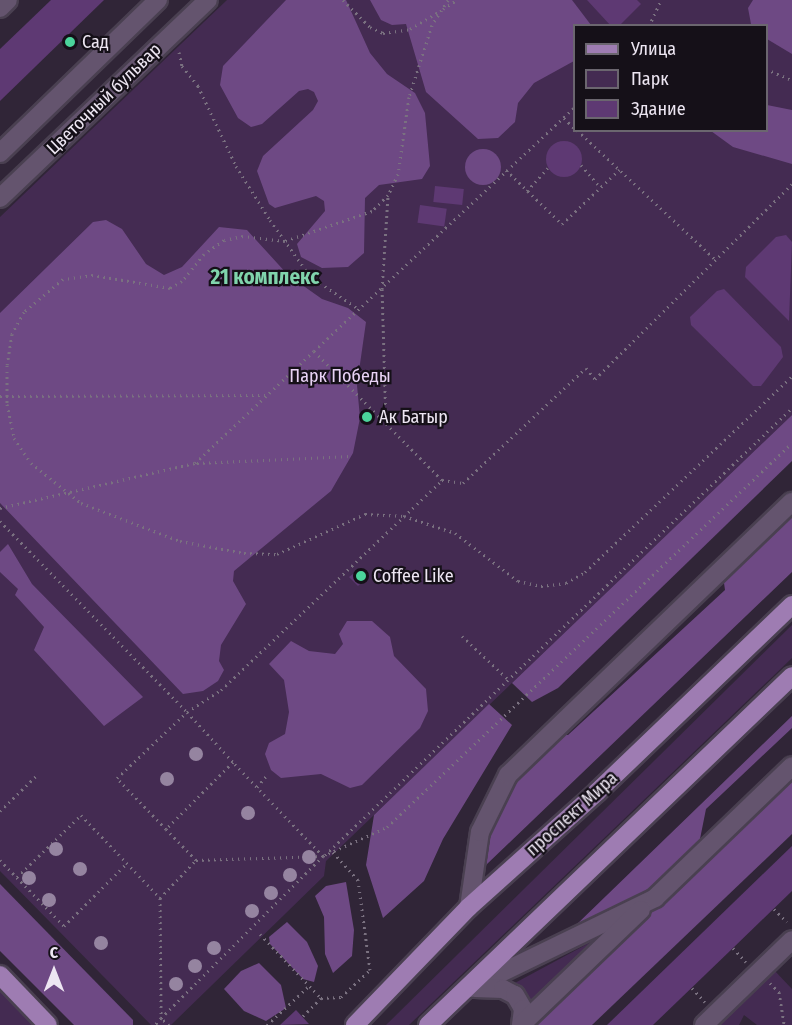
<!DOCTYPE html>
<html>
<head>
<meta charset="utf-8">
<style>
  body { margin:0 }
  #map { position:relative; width:792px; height:1025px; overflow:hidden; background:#302537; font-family:"Fira Sans Condensed",sans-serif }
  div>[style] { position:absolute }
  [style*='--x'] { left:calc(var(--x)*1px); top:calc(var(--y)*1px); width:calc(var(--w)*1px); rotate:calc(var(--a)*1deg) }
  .green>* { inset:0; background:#442b52 }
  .forest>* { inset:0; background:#6e4984 }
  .round { border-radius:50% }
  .building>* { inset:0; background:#5e3973; transform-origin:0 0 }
  .path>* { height:3px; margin-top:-1.5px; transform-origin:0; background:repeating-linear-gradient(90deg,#7a7180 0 1.5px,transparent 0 6px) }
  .roads { filter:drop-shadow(2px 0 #4a4051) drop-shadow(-2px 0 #4a4051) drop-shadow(0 2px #4a4051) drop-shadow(0 -2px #4a4051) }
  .minor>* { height:18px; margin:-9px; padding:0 9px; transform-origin:9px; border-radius:9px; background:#64546e }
  .major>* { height:18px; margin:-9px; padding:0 9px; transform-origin:9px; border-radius:9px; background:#9e7cb2 }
  .trees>* { width:14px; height:14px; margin:-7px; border-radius:50%; background:#9584a0 }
  .dots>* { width:16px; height:16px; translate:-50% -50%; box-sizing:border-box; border:3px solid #151018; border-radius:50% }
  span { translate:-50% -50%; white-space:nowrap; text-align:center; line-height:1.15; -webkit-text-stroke:4.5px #151018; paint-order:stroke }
  .poi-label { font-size:18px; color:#ede6f2 }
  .left { translate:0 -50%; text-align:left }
  .street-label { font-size:18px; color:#ede6f2 }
  .park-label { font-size:18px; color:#e8d2f5 }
  .quarter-label { font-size:21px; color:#80d4ac; font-weight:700 }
  .legend { position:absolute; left:573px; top:24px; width:195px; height:108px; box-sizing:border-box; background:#151018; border:2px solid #6b666f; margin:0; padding:8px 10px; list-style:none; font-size:18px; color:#ede6f2 }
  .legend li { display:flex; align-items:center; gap:12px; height:30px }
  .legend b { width:30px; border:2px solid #6b666f }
  .north { position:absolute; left:24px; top:941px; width:60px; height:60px; -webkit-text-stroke:4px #151018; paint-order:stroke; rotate:0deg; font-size:16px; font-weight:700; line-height:24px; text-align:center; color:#ede6f2 }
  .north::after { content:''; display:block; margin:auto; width:21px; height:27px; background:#ede6f2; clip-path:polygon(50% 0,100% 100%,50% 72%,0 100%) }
</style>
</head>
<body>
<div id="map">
  <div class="green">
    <div style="clip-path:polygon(evenodd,227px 0,792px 0,792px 415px,326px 861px,324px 876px,171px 1025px,151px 1025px,0 871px,0 217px,227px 0,574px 26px,766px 26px,766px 130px,574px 130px,574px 26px)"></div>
    <div style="clip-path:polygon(792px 625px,792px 658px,409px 1025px,386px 1025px)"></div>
    <div style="clip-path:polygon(591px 942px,529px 1004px,523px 991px,513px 984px)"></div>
    <div style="clip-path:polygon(774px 970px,792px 989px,792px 1025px,757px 1025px,744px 1015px,739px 1025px,716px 1025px)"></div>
    <div style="clip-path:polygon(0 989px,34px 1025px,0 1025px)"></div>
  </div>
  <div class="forest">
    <div style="clip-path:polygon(286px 0,346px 0,370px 53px,387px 74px,415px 93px,425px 113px,430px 166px,422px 179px,379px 185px,365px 198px,364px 253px,348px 267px,322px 268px,301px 257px,297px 244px,325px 211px,324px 201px,316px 196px,275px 208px,269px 204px,257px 171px,263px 156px,313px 110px,318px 101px,314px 92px,308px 89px,299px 91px,262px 124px,251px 127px,238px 118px,220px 85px,223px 66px)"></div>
    <div style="clip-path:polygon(370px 0,572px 0,591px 25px,574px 26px,574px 61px,534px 83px,518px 103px,515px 122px,498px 138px,478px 139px,426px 92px,406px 24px,392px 25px,381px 20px)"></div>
    <div style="clip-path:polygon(753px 0,792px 0,792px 54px,767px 39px,766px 26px,751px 24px,748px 8px)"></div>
    <div style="clip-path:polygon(767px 105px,792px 110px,792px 164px,733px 147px,711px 131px,766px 130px)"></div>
    <div class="round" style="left:465px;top:149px;width:36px;height:36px"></div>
    <div style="clip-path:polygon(106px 220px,122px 229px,146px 264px,164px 275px,182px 267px,219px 227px,247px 230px,288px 275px,322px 299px,348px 308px,366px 322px,357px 385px,360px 418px,353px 453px,331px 491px,234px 571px,233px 581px,246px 604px,221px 645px,219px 661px,224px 670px,218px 681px,203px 691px,183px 694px,0 503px,0 313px,93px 222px)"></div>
    <div style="clip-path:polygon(792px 415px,792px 461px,558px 688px,532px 702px,512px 683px)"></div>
    <div style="clip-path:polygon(792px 513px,792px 572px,486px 865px,486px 830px,508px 775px,550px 734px,568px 735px,725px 590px,722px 569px)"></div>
    <div style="clip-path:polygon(8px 544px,32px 584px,143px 697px,104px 726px,34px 650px,44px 627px,15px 595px,18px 589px,0 572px,0 552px)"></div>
    <div style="clip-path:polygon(347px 621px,372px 621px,390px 637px,394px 656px,426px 689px,428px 711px,420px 728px,362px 785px,350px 788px,321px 774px,281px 778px,271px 770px,265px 754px,269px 743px,285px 734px,289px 712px,284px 680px,269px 664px,291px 641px,309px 651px,335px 654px,343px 644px,339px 634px)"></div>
    <div style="clip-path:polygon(489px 704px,512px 725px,443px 839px,424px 881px,383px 918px,366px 865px,374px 815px)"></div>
    <div style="clip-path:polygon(792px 716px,792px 728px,706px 809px,700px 839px,647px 894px,575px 926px)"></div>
    <div style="clip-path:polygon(792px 775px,792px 834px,592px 1025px,532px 1025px)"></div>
    <div style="clip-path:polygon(346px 882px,354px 930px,352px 956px,333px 973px,325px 954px,324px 917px,315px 896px,326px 886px)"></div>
    <div style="clip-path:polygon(0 884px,133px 1020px,133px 1025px,74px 1025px,0 951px)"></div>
    <div style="clip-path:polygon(287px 922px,307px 942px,318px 966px,314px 982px,303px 979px,270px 944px,269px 937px)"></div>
    <div style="clip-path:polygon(259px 963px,281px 985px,286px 1008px,266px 1021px,244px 1011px,224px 989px,241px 971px)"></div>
  </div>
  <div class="building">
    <div style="clip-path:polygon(51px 0,104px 0,0 101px,0 49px)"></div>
    <div style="clip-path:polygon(587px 0,637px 0,641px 4px,619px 26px,611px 26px)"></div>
    <div class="round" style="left:546px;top:141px;width:36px;height:36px"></div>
    <div style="left:435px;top:186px;width:29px;height:16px;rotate:6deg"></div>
    <div style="left:420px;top:205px;width:27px;height:18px;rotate:8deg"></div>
    <div style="clip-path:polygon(786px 235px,792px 242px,789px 321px,745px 277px,746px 267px,776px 237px)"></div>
    <div style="clip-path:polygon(724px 289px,781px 347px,783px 357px,761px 386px,753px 386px,691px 325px,690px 317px,717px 291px)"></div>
    <div style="clip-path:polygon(361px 568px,369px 575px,358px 586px,349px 577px)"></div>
    <div style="clip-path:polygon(792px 846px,792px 891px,733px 948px,653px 1025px,607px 1025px)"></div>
    <div style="clip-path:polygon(296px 1010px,309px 1024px,280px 1025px)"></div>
  </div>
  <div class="path">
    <div style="--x:343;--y:0;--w:38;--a:45"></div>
    <div style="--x:370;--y:27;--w:14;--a:25"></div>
    <div style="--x:383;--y:33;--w:27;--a:-8"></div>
    <div style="--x:410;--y:29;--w:33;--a:-31"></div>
    <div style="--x:448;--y:0;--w:30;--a:123"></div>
    <div style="--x:432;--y:25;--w:76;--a:107.7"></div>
    <div style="--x:409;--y:97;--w:78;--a:98.1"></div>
    <div style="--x:398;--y:174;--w:23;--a:115"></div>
    <div style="--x:388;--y:195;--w:23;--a:135"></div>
    <div style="--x:372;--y:211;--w:92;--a:161"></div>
    <div style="--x:285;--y:241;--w:42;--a:-173.2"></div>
    <div style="--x:243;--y:236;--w:19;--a:168"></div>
    <div style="--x:224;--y:240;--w:24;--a:145"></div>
    <div style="--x:204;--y:254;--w:35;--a:129"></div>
    <div style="--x:182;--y:281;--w:14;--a:150"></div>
    <div style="--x:170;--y:288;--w:78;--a:-170.4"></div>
    <div style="--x:93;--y:275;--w:30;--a:172"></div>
    <div style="--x:63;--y:279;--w:51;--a:139.8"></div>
    <div style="--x:24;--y:312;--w:25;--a:119"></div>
    <div style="--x:12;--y:334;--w:31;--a:99"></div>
    <div style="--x:7;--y:365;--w:39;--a:90"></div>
    <div style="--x:7;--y:404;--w:35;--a:78"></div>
    <div style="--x:14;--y:438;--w:30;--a:56"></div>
    <div style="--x:31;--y:463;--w:64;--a:38.7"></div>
    <div style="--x:81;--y:503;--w:106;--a:21"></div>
    <div style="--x:180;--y:541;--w:65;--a:10.6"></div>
    <div style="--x:244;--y:553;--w:33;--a:2"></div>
    <div style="--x:277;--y:554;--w:97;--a:-24.4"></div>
    <div style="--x:365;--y:514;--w:39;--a:3"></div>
    <div style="--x:404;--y:516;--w:54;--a:18.4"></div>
    <div style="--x:455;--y:533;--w:79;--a:37.3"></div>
    <div style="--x:518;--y:581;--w:24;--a:12"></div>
    <div style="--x:541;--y:586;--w:25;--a:-7"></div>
    <div style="--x:566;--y:583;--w:22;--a:-30"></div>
    <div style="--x:585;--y:572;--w:285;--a:-43.4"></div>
    <div style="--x:443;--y:9;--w:17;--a:-33"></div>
    <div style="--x:649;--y:26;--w:29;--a:-65"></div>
    <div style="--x:179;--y:52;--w:14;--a:78"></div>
    <div style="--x:182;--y:66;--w:26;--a:51"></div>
    <div style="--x:198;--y:86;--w:89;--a:64.6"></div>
    <div style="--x:236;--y:166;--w:64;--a:57.8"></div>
    <div style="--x:270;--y:220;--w:69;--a:54.5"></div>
    <div style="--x:310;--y:276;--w:60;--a:34.2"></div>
    <div style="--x:766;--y:69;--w:28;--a:23"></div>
    <div style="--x:564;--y:118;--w:14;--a:45"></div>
    <div style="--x:577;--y:130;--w:189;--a:43.1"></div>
    <div style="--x:581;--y:165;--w:29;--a:49"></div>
    <div style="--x:506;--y:170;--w:78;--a:44"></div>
    <div style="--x:562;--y:224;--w:79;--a:-43.5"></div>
    <div style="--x:527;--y:191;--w:31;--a:-48"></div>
    <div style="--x:0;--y:396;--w:265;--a:-0.2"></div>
    <div style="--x:386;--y:422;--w:133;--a:-91.7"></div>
    <div style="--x:382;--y:289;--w:94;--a:-86.3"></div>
    <div style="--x:197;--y:463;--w:154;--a:-2.6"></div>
    <div style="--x:442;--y:480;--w:182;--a:-134.8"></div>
    <div style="--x:314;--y:351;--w:356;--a:-43.1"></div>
    <div style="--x:0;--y:508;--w:200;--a:-13"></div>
    <div style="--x:195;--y:463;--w:163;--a:-43.3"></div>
    <div style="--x:0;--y:521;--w:267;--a:45.6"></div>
    <div style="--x:187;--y:712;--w:68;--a:47.4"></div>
    <div style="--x:233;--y:762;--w:95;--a:135"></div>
    <div style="--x:166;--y:829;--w:71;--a:-133.9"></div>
    <div style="--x:117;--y:778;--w:96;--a:-43.3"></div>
    <div style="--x:187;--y:712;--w:40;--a:-32.9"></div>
    <div style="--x:221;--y:690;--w:305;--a:-43.5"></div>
    <div style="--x:442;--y:480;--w:21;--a:8"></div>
    <div style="--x:463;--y:483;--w:168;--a:-43.1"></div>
    <div style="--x:586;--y:368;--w:14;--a:51"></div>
    <div style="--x:595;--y:379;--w:277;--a:-44.7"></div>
    <div style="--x:462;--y:636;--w:63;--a:43.1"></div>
    <div style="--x:257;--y:787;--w:17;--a:-50"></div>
    <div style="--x:0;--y:811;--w:53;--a:-44.2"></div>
    <div style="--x:325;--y:855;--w:646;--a:-43.75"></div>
    <div style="--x:0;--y:860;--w:92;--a:45.9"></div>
    <div style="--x:64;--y:926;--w:89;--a:-45"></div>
    <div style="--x:196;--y:860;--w:127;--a:-1.8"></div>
    <div style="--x:323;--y:856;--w:70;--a:-24.4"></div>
    <div style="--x:387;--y:827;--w:558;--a:-43.48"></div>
    <div style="--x:17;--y:877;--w:89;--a:-44.1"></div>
    <div style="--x:81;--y:815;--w:115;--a:46.4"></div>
    <div style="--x:160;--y:898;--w:120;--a:89.5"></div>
    <div style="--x:161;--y:1018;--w:9;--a:131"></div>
    <div style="--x:160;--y:898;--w:52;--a:-46.5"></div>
    <div style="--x:196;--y:860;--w:43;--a:-134.1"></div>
    <div style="--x:774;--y:909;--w:18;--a:45"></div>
    <div style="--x:260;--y:934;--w:88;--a:46.4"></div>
    <div style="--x:321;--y:998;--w:27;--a:135"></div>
    <div style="--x:733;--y:948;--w:19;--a:47"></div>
    <div style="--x:770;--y:983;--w:13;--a:45"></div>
    <div style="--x:779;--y:992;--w:33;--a:81"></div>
    <div style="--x:692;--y:988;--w:19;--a:47"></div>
    <div style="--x:321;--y:998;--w:20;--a:-3"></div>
    <div style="--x:341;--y:997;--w:40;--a:-43"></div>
    <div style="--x:370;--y:970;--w:91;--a:-97.6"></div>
    <div style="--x:358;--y:880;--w:38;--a:-132"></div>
    <div style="--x:169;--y:1025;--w:11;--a:-139"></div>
    <div style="--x:161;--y:1018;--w:229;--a:-45"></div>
    <div style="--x:323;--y:856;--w:130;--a:-133.8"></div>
    <div style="--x:267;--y:1025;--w:57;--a:-42.9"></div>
  </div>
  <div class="roads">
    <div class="minor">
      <div style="--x:0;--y:8;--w:11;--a:-45"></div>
      <div style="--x:0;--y:153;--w:220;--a:-44.1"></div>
      <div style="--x:0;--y:198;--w:287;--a:-43.6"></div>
      <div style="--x:469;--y:907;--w:76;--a:-81.7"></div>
      <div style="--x:480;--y:832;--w:64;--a:-63.8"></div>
      <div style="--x:508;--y:775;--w:394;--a:-43.9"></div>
      <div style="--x:470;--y:988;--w:206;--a:-25.9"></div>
      <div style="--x:655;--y:898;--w:190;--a:-43.9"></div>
      <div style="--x:475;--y:988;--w:28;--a:2"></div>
      <div style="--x:503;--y:989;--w:13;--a:27"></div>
      <div style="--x:515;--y:995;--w:16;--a:60"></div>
      <div style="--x:523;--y:1009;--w:16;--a:97"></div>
      <div style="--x:521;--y:1025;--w:166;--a:-43.8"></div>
      <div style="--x:704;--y:1025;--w:122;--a:-44"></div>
    </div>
    <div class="major">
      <div style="--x:0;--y:975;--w:69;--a:46.2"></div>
      <div style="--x:355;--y:1025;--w:164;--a:-46"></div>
      <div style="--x:469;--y:907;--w:172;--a:-41.9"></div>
      <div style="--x:597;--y:792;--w:270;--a:-43.8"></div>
      <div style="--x:428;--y:1025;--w:504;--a:-43.79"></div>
    </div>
  </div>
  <div class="trees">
    <div style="left:196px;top:754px"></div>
    <div style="left:167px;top:779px"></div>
    <div style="left:248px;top:813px"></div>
    <div style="left:56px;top:849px"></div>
    <div style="left:309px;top:857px"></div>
    <div style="left:80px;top:869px"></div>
    <div style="left:290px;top:875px"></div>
    <div style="left:29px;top:878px"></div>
    <div style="left:271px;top:893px"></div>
    <div style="left:49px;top:900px"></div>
    <div style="left:252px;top:911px"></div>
    <div style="left:101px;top:943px"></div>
    <div style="left:214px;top:948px"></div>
    <div style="left:195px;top:966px"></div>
    <div style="left:176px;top:984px"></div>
  </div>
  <div class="dots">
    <div style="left:70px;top:42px;background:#4bd49b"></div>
    <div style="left:367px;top:417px;background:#4bd49b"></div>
    <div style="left:361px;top:576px;background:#4bd49b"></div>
  </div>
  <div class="poi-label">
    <span class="left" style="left:82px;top:42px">Сад</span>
    <span class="left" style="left:379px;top:417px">Ак Батыр</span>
    <span class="left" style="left:373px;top:576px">Coffee Like</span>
  </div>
  <div class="street-label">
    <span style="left:104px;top:99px;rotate:-44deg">Цветочный бульвар</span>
    <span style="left:572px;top:814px;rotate:-42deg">проспект Мира</span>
  </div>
  <div class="park-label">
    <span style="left:340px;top:376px">Парк Победы</span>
  </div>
  <div class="quarter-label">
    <span style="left:265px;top:277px">21 комплекс</span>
  </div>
  <ul class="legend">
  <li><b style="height:8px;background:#9e7cb2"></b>Улица</li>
  <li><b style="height:16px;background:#442b52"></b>Парк</li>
  <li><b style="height:16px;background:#5e3973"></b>Здание</li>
  </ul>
  <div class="north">С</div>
</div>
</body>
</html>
